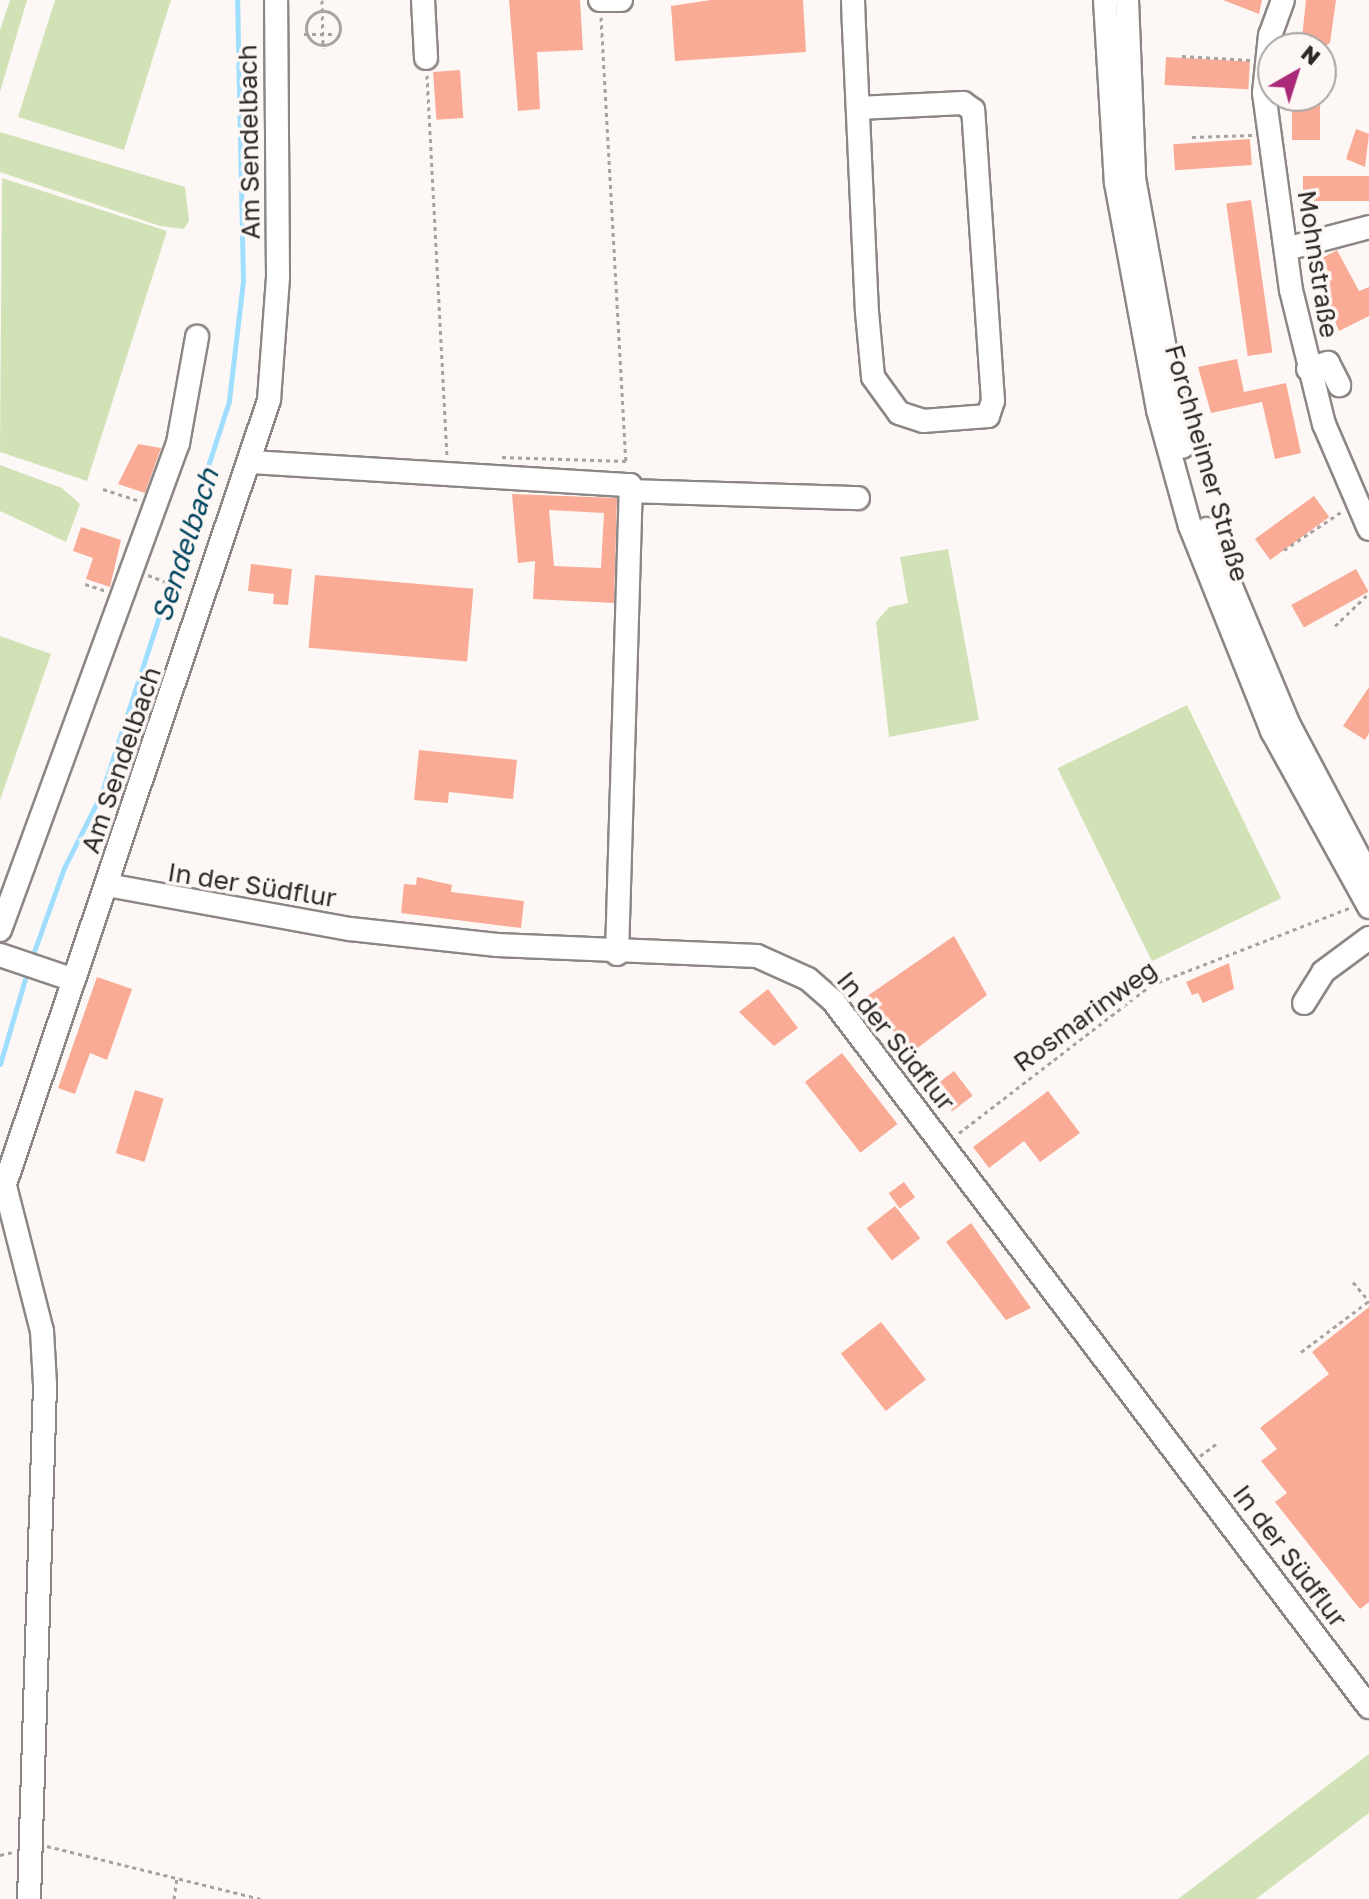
<!DOCTYPE html>
<html>
<head>
<meta charset="utf-8">
<style>
  body { margin:0 }
  #map { position:relative; width:1369px; height:1899px; overflow:hidden; background:#fdf8f5; font-family:"Golos Text",sans-serif }
  div>[style] { position:absolute }
  [style*='--x'] { left:calc(var(--x)*1px); top:calc(var(--y)*1px); width:calc(var(--w)*1px); rotate:calc(var(--a)*1deg) }
  .green>* { inset:0; background:#d2e2b7; transform-origin:0 0 }
  .stream>* { height:5px; margin:-2.5px; padding:0 2.5px; transform-origin:2.5px; border-radius:2.5px; background:#a0deff }
  .building>* { inset:0; background:#f9ab96; transform-origin:0 0 }
  .path>* { height:3px; margin-top:-1.5px; transform-origin:0; background:repeating-linear-gradient(90deg,#a7a3a1 0 4px,transparent 0 8px) }
  .path>.ring { margin:-1.5px; padding:0; box-sizing:content-box; background:none; border:3px solid #a7a3a1; border-radius:50% }
  .roads { filter:drop-shadow(2px 0 #8c8785) drop-shadow(-2px 0 #8c8785) drop-shadow(0 2px #8c8785) drop-shadow(0 -2px #8c8785) }
  .minor>* { height:22px; margin:-11px; padding:0 11px; transform-origin:11px; border-radius:11px; background:#fff }
  span { translate:-50% -50%; white-space:nowrap; text-align:center; line-height:1.15; -webkit-text-stroke:7px #fdf8f5; paint-order:stroke }
  .street-label { font-size:26px; color:#2b2928 }
  .water-label { font-size:28px; color:#00455f; font-style:italic }
  .north { position:absolute; left:1257px; top:32px; width:80px; height:80px; box-sizing:border-box; background:#fdf8f5; border:2px solid #a9a5a3; border-radius:50%; rotate:39deg; font-size:22px; font-weight:700; line-height:32px; text-align:center; color:#2b2928 }
  .north::after { content:''; display:block; margin:auto; width:28px; height:36px; background:#aa2a79; clip-path:polygon(50% 0,100% 100%,50% 72%,0 100%) }
</style>
</head>
<body>
<div id="map">
  <div class="green">
    <div style="clip-path:polygon(10px 0,27px 0,0 92px,0 30px)"></div>
    <div style="clip-path:polygon(55px 0,171px 0,124px 150px,18px 117px)"></div>
    <div style="clip-path:polygon(0 132px,185px 187px,189px 221px,184px 229px,160px 226px,0 172px)"></div>
    <div style="clip-path:polygon(2px 178px,167px 231px,87px 481px,0 452px)"></div>
    <div style="clip-path:polygon(0 465px,62px 488px,80px 504px,66px 542px,0 511px)"></div>
    <div style="clip-path:polygon(948px 549px,979px 720px,889px 737px,876px 622px,889px 607px,908px 603px,900px 557px)"></div>
    <div style="clip-path:polygon(0 636px,51px 654px,0 800px)"></div>
    <div style="left:1187px;top:705px;width:215px;height:144px;rotate:64deg"></div>
    <div style="clip-path:polygon(1369px 1754px,1369px 1813px,1256px 1899px,1178px 1899px)"></div>
  </div>
  <div class="stream">
    <div style="--x:31;--y:960;--w:98;--a:-70.3"></div>
    <div style="--x:64;--y:868;--w:85;--a:-63.4"></div>
    <div style="--x:102;--y:792;--w:412;--a:-72"></div>
    <div style="--x:229;--y:400;--w:120;--a:-83.3"></div>
    <div style="--x:243;--y:281;--w:281;--a:-91.2"></div>
    <div style="--x:0;--y:1064;--w:99;--a:-73.6"></div>
  </div>
  <div class="building">
    <div style="clip-path:polygon(509px 0,580px 0,583px 50px,537px 52px,540px 109px,518px 111px)"></div>
    <div style="clip-path:polygon(711px 0,803px 0,806px 52px,675px 61px,671px 6px)"></div>
    <div style="clip-path:polygon(1223px 0,1262px 0,1259px 14px)"></div>
    <div style="clip-path:polygon(1306px 0,1336px 0,1330px 43px,1322px 48px,1301px 48px)"></div>
    <div style="left:1166px;top:57px;width:84px;height:28px;rotate:3deg"></div>
    <div style="left:460px;top:70px;width:48px;height:27px;rotate:86deg"></div>
    <div style="left:1292px;top:96px;width:28px;height:44px"></div>
    <div style="clip-path:polygon(1356px 129px,1369px 134px,1365px 167px,1346px 159px)"></div>
    <div style="left:1250px;top:139px;width:26px;height:77px;rotate:86deg"></div>
    <div style="left:1369px;top:176px;width:25px;height:66px;rotate:90deg"></div>
    <div style="left:1251px;top:200px;width:154px;height:25px;rotate:82deg"></div>
    <div style="clip-path:polygon(1337px 250px,1359px 291px,1369px 287px,1369px 316px,1339px 331px,1311px 264px)"></div>
    <div style="clip-path:polygon(1237px 359px,1244px 392px,1286px 383px,1301px 453px,1275px 459px,1262px 402px,1211px 413px,1198px 367px)"></div>
    <div style="clip-path:polygon(138px 444px,161px 448px,145px 493px,118px 484px)"></div>
    <div style="clip-path:polygon(evenodd,512px 494px,617px 498px,614px 603px,533px 599px,535px 561px,518px 563px,512px 494px,549px 510px,604px 513px,601px 568px,554px 566px,549px 510px)"></div>
    <div style="left:1314px;top:496px;width:26px;height:73px;rotate:54deg"></div>
    <div style="clip-path:polygon(81px 527px,121px 540px,110px 587px,86px 579px,93px 558px,73px 551px)"></div>
    <div style="clip-path:polygon(251px 564px,292px 569px,288px 605px,273px 604px,274px 594px,248px 591px)"></div>
    <div style="left:1356px;top:569px;width:26px;height:74px;rotate:61deg"></div>
    <div style="left:315px;top:575px;width:159px;height:73px;rotate:5deg"></div>
    <div style="clip-path:polygon(1369px 687px,1369px 733px,1365px 740px,1343px 726px)"></div>
    <div style="clip-path:polygon(419px 750px,517px 760px,513px 799px,449px 792px,448px 803px,414px 800px)"></div>
    <div style="clip-path:polygon(417px 877px,452px 885px,451px 892px,524px 901px,521px 928px,401px 913px,404px 884px,416px 885px)"></div>
    <div style="clip-path:polygon(954px 936px,987px 995px,911px 1053px,866px 997px)"></div>
    <div style="clip-path:polygon(1229px 963px,1234px 989px,1203px 1003px,1198px 993px,1192px 995px,1186px 982px)"></div>
    <div style="clip-path:polygon(97px 977px,132px 989px,107px 1060px,90px 1053px,75px 1094px,58px 1088px)"></div>
    <div style="clip-path:polygon(768px 989px,798px 1028px,774px 1046px,739px 1012px)"></div>
    <div style="left:842px;top:1053px;width:90px;height:47px;rotate:52deg"></div>
    <div style="left:954px;top:1071px;width:31px;height:26px;rotate:53deg"></div>
    <div style="left:135px;top:1090px;width:30px;height:66px;rotate:17deg"></div>
    <div style="clip-path:polygon(1048px 1091px,1080px 1133px,1040px 1162px,1024px 1141px,989px 1168px,973px 1147px)"></div>
    <div style="left:904px;top:1182px;width:19px;height:19px;rotate:54deg"></div>
    <div style="left:895px;top:1206px;width:41px;height:36px;rotate:52deg"></div>
    <div style="clip-path:polygon(971px 1223px,1031px 1308px,1006px 1320px,946px 1242px)"></div>
    <div style="clip-path:polygon(1369px 1307px,1369px 1602px,1360px 1609px,1275px 1502px,1287px 1493px,1261px 1461px,1277px 1449px,1260px 1428px,1329px 1374px,1312px 1352px)"></div>
    <div style="left:881px;top:1322px;width:73px;height:51px;rotate:52deg"></div>
  </div>
  <div class="path">
    <div style="--x:322;--y:0;--w:48;--a:88.8"></div>
    <div class="ring" style="left:306px;top:11px;width:31px;height:31px"></div>
    <div style="--x:601;--y:17;--w:445;--a:86.8"></div>
    <div style="--x:304;--y:34;--w:32;--a:0"></div>
    <div style="--x:1182;--y:56;--w:68;--a:3.4"></div>
    <div style="--x:427;--y:75;--w:381;--a:87"></div>
    <div style="--x:1192;--y:137;--w:60;--a:-1.9"></div>
    <div style="--x:502;--y:457;--w:124;--a:1.8"></div>
    <div style="--x:103;--y:489;--w:36;--a:18"></div>
    <div style="--x:1284;--y:550;--w:69;--a:-33.7"></div>
    <div style="--x:148;--y:575;--w:40;--a:21"></div>
    <div style="--x:85;--y:584;--w:22;--a:18"></div>
    <div style="--x:1335;--y:626;--w:47;--a:-44.1"></div>
    <div style="--x:959;--y:1133;--w:242;--a:-37.6"></div>
    <div style="--x:1151;--y:985;--w:213;--a:-21.2"></div>
    <div style="--x:1353;--y:1282;--w:25;--a:50"></div>
    <div style="--x:1301;--y:1352;--w:85;--a:-36.9"></div>
    <div style="--x:1200;--y:1456;--w:20;--a:-37"></div>
    <div style="--x:1251;--y:1523;--w:18;--a:-38"></div>
    <div style="--x:47;--y:1846;--w:220;--a:13.9"></div>
    <div style="--x:0;--y:1855;--w:13;--a:-13"></div>
    <div style="--x:174;--y:1899;--w:22;--a:-82"></div>
  </div>
  <div class="roads">
    <div class="minor">
      <div style="--x:423;--y:0;--w:58;--a:87"></div>
      <div style="--x:600;--y:0;--w:21;--a:0"></div>
      <div style="--x:853;--y:0;--w:27;--a:88"></div>
      <div style="--x:854;--y:27;--w:285;--a:87.4"></div>
      <div style="--x:867;--y:312;--w:65;--a:84.7"></div>
      <div style="--x:873;--y:377;--w:44;--a:54.2"></div>
      <div style="--x:899;--y:413;--w:25;--a:18"></div>
      <div style="--x:923;--y:421;--w:65;--a:-4.4"></div>
      <div style="--x:988;--y:416;--w:16;--a:-72"></div>
      <div style="--x:993;--y:401;--w:292;--a:-93.9"></div>
      <div style="--x:973;--y:110;--w:12;--a:-145"></div>
      <div style="--x:963;--y:103;--w:105;--a:177.3"></div>
      <div style="--x:1105;--y:0;--w:183;--a:86.6"></div>
      <div style="--x:1116;--y:183;--w:231;--a:79.5"></div>
      <div style="--x:1158;--y:410;--w:120;--a:74.6"></div>
      <div style="--x:1190;--y:526;--w:221;--a:68.2"></div>
      <div style="--x:1272;--y:731;--w:201;--a:61.1"></div>
      <div style="--x:1127;--y:0;--w:178;--a:87.7"></div>
      <div style="--x:1134;--y:178;--w:273;--a:79.7"></div>
      <div style="--x:1283;--y:0;--w:37;--a:110"></div>
      <div style="--x:1270;--y:35;--w:58;--a:95.9"></div>
      <div style="--x:1264;--y:93;--w:199;--a:82.2"></div>
      <div style="--x:1291;--y:290;--w:138;--a:76.2"></div>
      <div style="--x:1324;--y:424;--w:114;--a:66.8"></div>
      <div style="--x:1286;--y:249;--w:86;--a:-14.8"></div>
      <div style="--x:1308;--y:369;--w:21;--a:-17"></div>
      <div style="--x:1328;--y:363;--w:25;--a:63"></div>
      <div style="--x:251;--y:462;--w:380;--a:3.5"></div>
      <div style="--x:630;--y:485;--w:6;--a:81"></div>
      <div style="--x:1207;--y:529;--w:210;--a:67.3"></div>
      <div style="--x:1288;--y:723;--w:173;--a:62.1"></div>
      <div style="--x:107;--y:885;--w:247;--a:10.3"></div>
      <div style="--x:350;--y:929;--w:148;--a:6.2"></div>
      <div style="--x:497;--y:945;--w:260;--a:2.4"></div>
      <div style="--x:757;--y:956;--w:56;--a:24.3"></div>
      <div style="--x:808;--y:979;--w:35;--a:41"></div>
      <div style="--x:834;--y:1002;--w:885;--a:52.81"></div>
      <div style="--x:0;--y:930;--w:519;--a:-69.92"></div>
      <div style="--x:178;--y:443;--w:108;--a:-79.8"></div>
      <div style="--x:617;--y:954;--w:463;--a:-88.3"></div>
      <div style="--x:631;--y:491;--w:227;--a:1.8"></div>
      <div style="--x:0;--y:955;--w:78;--a:18.7"></div>
      <div style="--x:1304;--y:1003;--w:36;--a:-58"></div>
      <div style="--x:1323;--y:972;--w:57;--a:-36.5"></div>
      <div style="--x:5;--y:1186;--w:150;--a:75.7"></div>
      <div style="--x:42;--y:1331;--w:54;--a:86.8"></div>
      <div style="--x:45;--y:1385;--w:514;--a:91.78"></div>
      <div style="--x:0;--y:1199;--w:843;--a:-71.39"></div>
      <div style="--x:269;--y:400;--w:124;--a:-85.8"></div>
      <div style="--x:278;--y:276;--w:276;--a:-90.4"></div>
    </div>
  </div>
  <div class="street-label">
    <span style="left:249px;top:142px;rotate:-91deg">Am Sendelbach</span>
    <span style="left:1318px;top:264px;rotate:81deg">Mohnstraße</span>
    <span style="left:1207px;top:463px;rotate:74deg">Forchheimer Straße</span>
    <span style="left:121px;top:760px;rotate:-71deg">Am Sendelbach</span>
    <span style="left:252px;top:885px;rotate:9deg">In der Südflur</span>
    <span style="left:1085px;top:1016px;rotate:-36deg">Rosmarinweg</span>
    <span style="left:896px;top:1041px;rotate:51deg">In der Südflur</span>
    <span style="left:1290px;top:1556px;rotate:53deg">In der Südflur</span>
  </div>
  <div class="water-label">
    <span style="left:185px;top:545px;rotate:-72deg">Sendelbach</span>
  </div>
  <div class="north">N</div>
</div>
</body>
</html>
